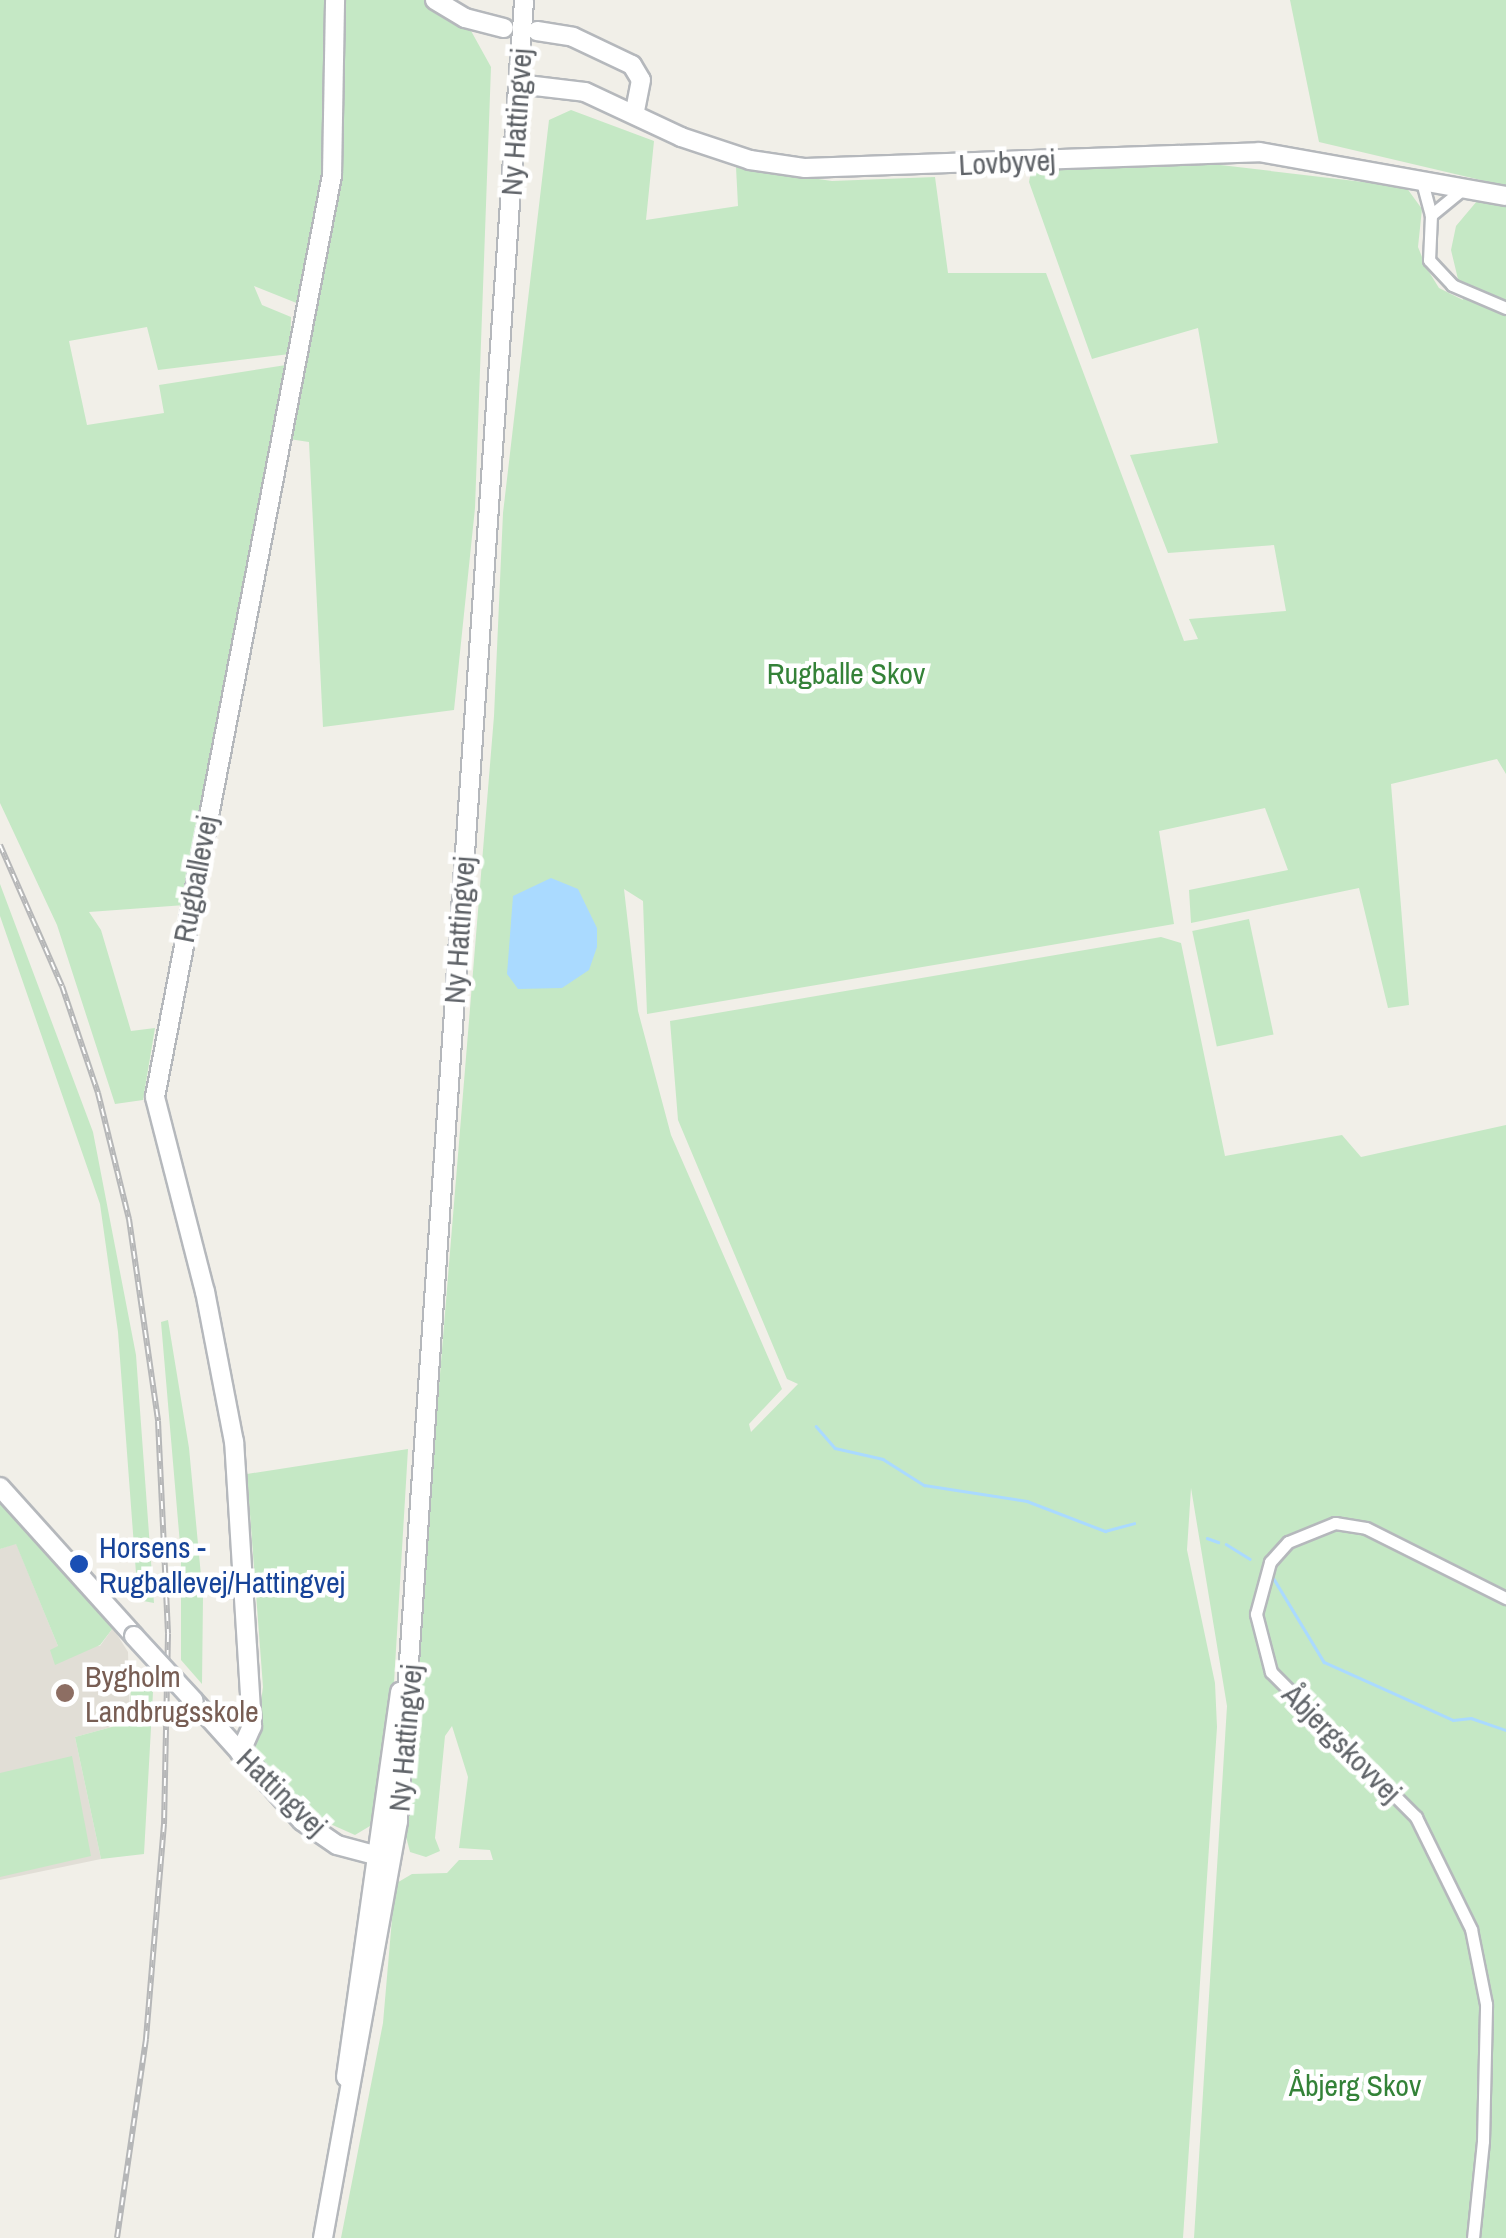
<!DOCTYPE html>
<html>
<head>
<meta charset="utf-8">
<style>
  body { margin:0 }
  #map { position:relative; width:1506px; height:2238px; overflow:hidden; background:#f1efe8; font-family:"Archivo Narrow",sans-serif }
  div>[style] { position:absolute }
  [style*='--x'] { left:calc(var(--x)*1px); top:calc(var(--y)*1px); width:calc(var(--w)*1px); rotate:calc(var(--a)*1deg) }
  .education>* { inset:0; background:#e1ded6 }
  .green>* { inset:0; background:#c5e8c5; transform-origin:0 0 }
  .water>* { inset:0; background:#aadaff }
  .stream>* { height:2.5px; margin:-1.25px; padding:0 1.25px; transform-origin:1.25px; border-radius:1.25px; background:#aadaff }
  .roads { filter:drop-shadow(2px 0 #b5b8bc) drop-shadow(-2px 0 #b5b8bc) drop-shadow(0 2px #b5b8bc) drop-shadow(0 -2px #b5b8bc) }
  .street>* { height:11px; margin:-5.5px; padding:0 5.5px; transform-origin:5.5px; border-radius:5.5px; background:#fff }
  .secondary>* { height:18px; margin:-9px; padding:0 9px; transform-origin:9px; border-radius:9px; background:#fff }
  .rail>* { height:6px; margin-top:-3px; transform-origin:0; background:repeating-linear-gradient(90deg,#fff 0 8px,#b6b7b8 0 16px); box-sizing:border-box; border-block:2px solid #b6b7b8 }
  .bridges { filter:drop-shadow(2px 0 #b6babf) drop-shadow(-2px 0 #b6babf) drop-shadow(0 2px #b6babf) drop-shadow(0 -2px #b6babf) }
  .secondary-bridge>* { height:18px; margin:-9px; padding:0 9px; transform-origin:9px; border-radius:9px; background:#fff }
  .dots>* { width:28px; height:28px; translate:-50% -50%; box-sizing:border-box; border:5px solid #fff; border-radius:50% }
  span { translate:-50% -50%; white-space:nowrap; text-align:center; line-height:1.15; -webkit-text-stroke:9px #fff; paint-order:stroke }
  .street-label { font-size:30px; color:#5f6368 }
  .park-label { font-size:30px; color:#348238 }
  .transit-label { font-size:30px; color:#164399 }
  .left { translate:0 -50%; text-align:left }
  .education-label { font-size:30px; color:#785e54 }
</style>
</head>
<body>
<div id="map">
  <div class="education">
    <div style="clip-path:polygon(16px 1543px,58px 1646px,100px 1646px,113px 1628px,128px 1652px,130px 1722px,75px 1737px,101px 1859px,0 1880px,0 1549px)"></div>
  </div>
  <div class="green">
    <div style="clip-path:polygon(0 0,330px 0,328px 164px,299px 304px,254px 286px,262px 305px,291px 317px,290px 354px,158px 370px,147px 327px,69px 341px,87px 425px,164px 413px,159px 385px,286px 365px,185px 905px,89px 912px,101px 930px,131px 1031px,155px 1028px,143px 1100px,115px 1104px,57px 925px,0 803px)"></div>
    <div style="clip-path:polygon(339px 0,425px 0,470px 29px,491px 67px,475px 508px,454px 710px,323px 727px,309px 442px,289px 439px,338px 170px)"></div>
    <div style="clip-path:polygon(1290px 0,1506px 0,1506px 186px,1319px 142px)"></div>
    <div style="clip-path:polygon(571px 110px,654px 141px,646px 220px,738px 206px,736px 167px,832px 181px,935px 177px,948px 273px,1046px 273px,1184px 641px,1198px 639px,1189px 619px,1286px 611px,1274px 545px,1168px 553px,1130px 455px,1218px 443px,1198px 328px,1092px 359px,1029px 182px,1031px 171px,1212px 164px,1406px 187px,1422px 209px,1418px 247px,1426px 267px,1439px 288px,1463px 300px,1451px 250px,1456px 226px,1477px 201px,1506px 203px,1506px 774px,1497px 759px,1391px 784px,1409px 1005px,1388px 1008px,1359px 888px,1191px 923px,1189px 890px,1288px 870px,1265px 808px,1159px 831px,1174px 924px,647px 1014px,643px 901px,624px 889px,638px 1011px,671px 1135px,782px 1389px,749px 1424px,751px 1432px,798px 1384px,787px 1379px,678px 1120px,670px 1021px,1161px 937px,1181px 943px,1225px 1156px,1342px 1135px,1361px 1157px,1506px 1125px,1506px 2238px,1194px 2238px,1227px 1706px,1191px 1488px,1187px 1550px,1215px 1683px,1217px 1727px,1183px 2238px,341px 2238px,383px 2023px,395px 1884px,412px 1874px,447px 1873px,459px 1860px,493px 1860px,490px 1850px,459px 1848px,468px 1777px,452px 1726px,445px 1736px,435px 1838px,440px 1851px,426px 1857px,410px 1852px,403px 1825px,494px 716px,503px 513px,549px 120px)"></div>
    <div style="clip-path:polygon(0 884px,93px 1132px,136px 1355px,154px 1603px,138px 1600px,118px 1332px,100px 1204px,0 916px)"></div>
    <div style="left:1249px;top:919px;width:118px;height:58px;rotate:78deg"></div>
    <div style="clip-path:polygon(168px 1320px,189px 1448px,203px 1597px,202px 1684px,181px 1660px,181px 1556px,161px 1322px)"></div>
    <div style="clip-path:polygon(408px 1449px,394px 1683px,370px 1826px,355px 1835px,310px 1815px,254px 1752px,263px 1687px,247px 1474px)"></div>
    <div style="clip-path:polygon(0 1501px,113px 1628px,100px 1645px,55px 1665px,50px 1650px,58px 1646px,16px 1544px,0 1549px)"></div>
    <div style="clip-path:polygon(131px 1675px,153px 1692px,144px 1854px,101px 1859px,75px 1737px,130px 1722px)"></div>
    <div style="clip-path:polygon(72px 1756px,91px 1856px,0 1877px,0 1773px)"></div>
  </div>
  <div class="water">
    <div style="clip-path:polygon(551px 878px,578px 889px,597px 928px,597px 947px,589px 970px,562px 988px,518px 989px,507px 974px,513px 896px)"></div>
  </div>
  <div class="stream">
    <div style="--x:816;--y:1426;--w:29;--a:49"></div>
    <div style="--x:835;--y:1448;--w:49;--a:12.9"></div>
    <div style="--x:883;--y:1459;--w:49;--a:32.4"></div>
    <div style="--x:924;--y:1485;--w:104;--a:8.8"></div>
    <div style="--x:1027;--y:1501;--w:84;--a:21"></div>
    <div style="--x:1105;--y:1531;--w:30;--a:-15"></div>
    <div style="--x:1207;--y:1538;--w:12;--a:20"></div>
    <div style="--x:1226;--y:1544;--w:28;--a:32"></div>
    <div style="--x:1274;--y:1579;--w:97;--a:58.9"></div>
    <div style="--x:1324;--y:1662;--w:141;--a:24.2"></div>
    <div style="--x:1453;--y:1720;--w:18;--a:-6"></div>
    <div style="--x:1471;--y:1718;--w:37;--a:19"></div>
  </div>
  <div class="roads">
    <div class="street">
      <div style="--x:1421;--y:178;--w:38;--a:75"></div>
      <div style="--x:1464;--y:188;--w:43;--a:140.7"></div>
      <div style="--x:1431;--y:215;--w:45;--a:92.5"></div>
      <div style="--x:1429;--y:260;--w:34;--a:47"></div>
      <div style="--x:1452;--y:285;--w:59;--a:23.1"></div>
      <div style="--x:1473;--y:2238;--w:98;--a:-84.1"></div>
      <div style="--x:1483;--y:2141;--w:137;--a:-88.7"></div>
      <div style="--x:1486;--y:2004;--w:76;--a:-101.3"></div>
      <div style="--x:1471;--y:1929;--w:125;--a:-116.2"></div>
      <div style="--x:1416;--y:1817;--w:205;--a:-135"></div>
      <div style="--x:1271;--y:1672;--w:60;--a:-104.5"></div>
      <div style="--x:1256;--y:1614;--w:54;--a:-74.9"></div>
      <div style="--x:1270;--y:1562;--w:27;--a:-48"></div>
      <div style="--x:1288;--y:1542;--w:51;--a:-22"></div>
      <div style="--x:1335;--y:1523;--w:31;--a:9"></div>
      <div style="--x:1366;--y:1528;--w:157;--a:26.6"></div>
    </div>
    <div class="secondary">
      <div style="--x:435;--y:0;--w:35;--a:31"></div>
      <div style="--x:465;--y:18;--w:40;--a:14.4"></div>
      <div style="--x:537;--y:31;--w:36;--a:9"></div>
      <div style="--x:573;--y:37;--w:65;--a:25.4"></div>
      <div style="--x:632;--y:65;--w:17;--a:59"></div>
      <div style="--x:641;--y:80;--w:33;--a:101"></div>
      <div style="--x:518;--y:84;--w:67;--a:6.8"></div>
      <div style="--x:585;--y:92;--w:106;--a:25.1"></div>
      <div style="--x:681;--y:137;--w:73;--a:18.4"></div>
      <div style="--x:750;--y:160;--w:56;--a:8.3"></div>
      <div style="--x:805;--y:168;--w:454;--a:-2"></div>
      <div style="--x:1259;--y:152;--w:251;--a:10.1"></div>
      <div style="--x:0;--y:1487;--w:200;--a:48"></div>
      <div style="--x:194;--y:1701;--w:161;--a:48"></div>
      <div style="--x:302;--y:1821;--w:42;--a:34.4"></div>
      <div style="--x:337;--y:1845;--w:51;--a:14.9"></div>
      <div style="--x:240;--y:1753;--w:30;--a:-66"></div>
      <div style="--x:252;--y:1726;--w:285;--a:-93.6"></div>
      <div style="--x:234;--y:1442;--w:153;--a:-100.9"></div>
      <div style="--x:205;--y:1292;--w:201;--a:-104.4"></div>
      <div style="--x:155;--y:1097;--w:939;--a:-79.13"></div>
      <div style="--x:332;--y:175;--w:175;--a:-89"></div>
      <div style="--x:346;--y:2077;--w:389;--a:-82"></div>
      <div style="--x:323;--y:2238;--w:424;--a:-79.8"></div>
      <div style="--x:398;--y:1821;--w:1825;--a:-86.04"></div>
    </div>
  </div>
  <div class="rail">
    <div style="--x:0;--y:845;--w:154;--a:66.3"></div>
    <div style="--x:62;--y:986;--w:113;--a:71.4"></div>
    <div style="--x:98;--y:1093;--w:130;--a:76.2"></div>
    <div style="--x:129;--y:1219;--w:204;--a:81.8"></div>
    <div style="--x:158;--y:1421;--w:213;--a:87.3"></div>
    <div style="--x:168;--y:1634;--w:190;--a:91.2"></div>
    <div style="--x:164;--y:1824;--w:216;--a:94.8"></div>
    <div style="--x:146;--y:2039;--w:201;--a:98.3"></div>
  </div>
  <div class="bridges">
    <div class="secondary-bridge">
      <div style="--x:134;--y:1636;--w:88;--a:47.3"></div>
    </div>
  </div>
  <div class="dots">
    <div style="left:79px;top:1564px;background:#1a4fb4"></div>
    <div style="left:65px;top:1693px;background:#8d6e63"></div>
  </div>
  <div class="street-label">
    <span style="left:516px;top:122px;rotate:-86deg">Ny Hattingvej</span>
    <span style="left:1007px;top:162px;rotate:-3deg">Lovbyvej</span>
    <span style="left:195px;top:879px;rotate:-79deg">Rugballevej</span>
    <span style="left:459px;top:930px;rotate:-86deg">Ny Hattingvej</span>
    <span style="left:405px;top:1738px;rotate:-85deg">Ny Hattingvej</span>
    <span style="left:1342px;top:1743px;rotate:45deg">Åbjergskovvej</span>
    <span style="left:282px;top:1792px;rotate:44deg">Hattingvej</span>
  </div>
  <div class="park-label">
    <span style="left:846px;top:673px">Rugballe Skov</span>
    <span style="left:1355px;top:2085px">Åbjerg Skov</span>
  </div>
  <div class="transit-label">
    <span class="left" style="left:99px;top:1564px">Horsens -<br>Rugballevej/Hattingvej</span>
  </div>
  <div class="education-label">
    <span class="left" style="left:85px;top:1693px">Bygholm<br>Landbrugsskole</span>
  </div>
</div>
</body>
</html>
